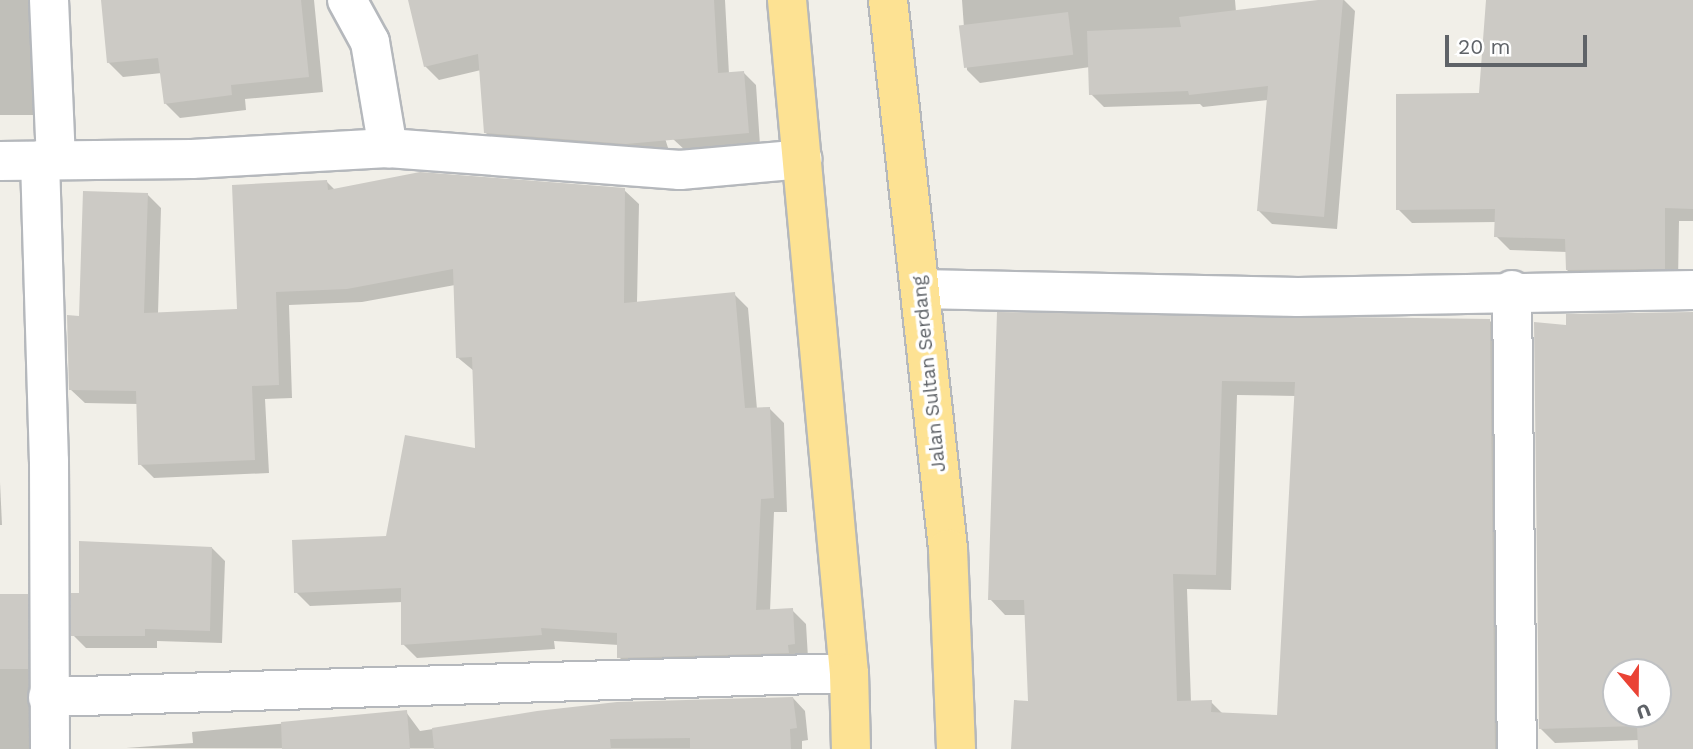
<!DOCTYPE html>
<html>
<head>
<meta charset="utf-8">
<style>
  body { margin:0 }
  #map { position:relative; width:1693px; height:749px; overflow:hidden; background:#f1efe8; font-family:"Work Sans",sans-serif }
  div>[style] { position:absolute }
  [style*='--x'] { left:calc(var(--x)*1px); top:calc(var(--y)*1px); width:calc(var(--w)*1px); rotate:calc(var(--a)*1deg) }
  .shadow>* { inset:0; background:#0003; transform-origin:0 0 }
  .building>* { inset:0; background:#cccac5; transform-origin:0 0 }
  .roads { filter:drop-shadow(2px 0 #b5b8bc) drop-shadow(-2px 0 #b5b8bc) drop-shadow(0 2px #b5b8bc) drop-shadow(0 -2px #b5b8bc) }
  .street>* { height:38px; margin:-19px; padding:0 19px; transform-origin:19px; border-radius:19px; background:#fff }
  .highway>* { height:38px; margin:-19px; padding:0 19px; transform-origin:19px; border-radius:19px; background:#fde293 }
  span { translate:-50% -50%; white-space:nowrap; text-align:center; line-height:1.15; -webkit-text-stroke:7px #fff; paint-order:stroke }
  .street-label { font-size:19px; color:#5f6368 }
  .north { position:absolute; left:1602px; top:658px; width:70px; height:70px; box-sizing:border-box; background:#fff; border:2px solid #bfc1c3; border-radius:50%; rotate:160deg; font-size:19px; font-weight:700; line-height:28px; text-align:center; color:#5f6368 }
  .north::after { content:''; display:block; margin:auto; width:24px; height:32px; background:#ea4335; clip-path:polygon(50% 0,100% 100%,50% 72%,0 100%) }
  .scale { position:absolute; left:1445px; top:35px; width:142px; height:32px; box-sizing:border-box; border:4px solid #5f6368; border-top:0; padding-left:9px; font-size:21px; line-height:24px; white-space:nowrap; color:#5f6368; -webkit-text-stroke:5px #fff; paint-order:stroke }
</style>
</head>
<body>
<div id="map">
  <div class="shadow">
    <div style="left:0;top:0;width:45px;height:115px"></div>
    <div style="clip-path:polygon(103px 0,314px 0,323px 92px,245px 99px,246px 110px,180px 118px,165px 103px,162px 73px,123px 77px,108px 62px)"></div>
    <div style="clip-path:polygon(409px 0,621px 0,670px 154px,499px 146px,485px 132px,481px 70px,439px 80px,425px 66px)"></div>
    <div style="clip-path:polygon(663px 0,725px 0,729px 74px,744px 73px,756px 85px,760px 145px,686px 151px,673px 139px)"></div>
    <div style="clip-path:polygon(962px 0,1235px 0,1236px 12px,1344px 0,1355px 11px,1337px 229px,1272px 224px,1259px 211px,1268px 100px,1203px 107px,1200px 104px,1104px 107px,1091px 94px,1090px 67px,980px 83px,967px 70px)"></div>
    <div style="clip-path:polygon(1488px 0,1693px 0,1693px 221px,1679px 221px,1678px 282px,1581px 284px,1567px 270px,1567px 252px,1510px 250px,1496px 236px,1497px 222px,1412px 223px,1398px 209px,1481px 95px)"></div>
    <div style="clip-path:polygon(327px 182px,335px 190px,624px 190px,639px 204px,637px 303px,734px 294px,748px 308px,757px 409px,770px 409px,784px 423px,787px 512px,774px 512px,770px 611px,792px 610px,806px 624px,808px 658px,633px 671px,619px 657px,619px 645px,554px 641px,555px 649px,417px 658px,403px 644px,403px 602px,310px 606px,296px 592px,387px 537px,477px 450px,474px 371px,457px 357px,455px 285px,362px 302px,289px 305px,292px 398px,265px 399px,269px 473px,154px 478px,140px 464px,138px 404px,85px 403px,70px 389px,81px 317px,147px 194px,161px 208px,158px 314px,239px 311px)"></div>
    <div style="clip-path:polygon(evenodd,998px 314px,1490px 321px,1505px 336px,1510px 749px,1012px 749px,1029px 703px,1026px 615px,1005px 615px,990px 599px,998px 314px,1237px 395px,1296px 396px,1279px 717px,1224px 715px,1211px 702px,1191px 702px,1187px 589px,1231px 590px,1237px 395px)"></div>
    <div style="clip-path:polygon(evenodd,1693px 314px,1693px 749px,1639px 749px,1639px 740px,1555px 743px,1540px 728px,1567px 327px,1693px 314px,1616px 672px,1658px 672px,1658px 714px,1616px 714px,1616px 672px)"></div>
    <div style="clip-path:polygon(0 482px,2px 525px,0 525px)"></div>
    <div style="clip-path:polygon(212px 548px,225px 561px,222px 643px,157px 641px,157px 648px,86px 648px,73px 635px,81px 595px)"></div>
    <div style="clip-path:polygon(0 596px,27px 596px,39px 608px,40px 749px,0 749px)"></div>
    <div style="clip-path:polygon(793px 698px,805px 711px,808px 740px,802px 741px,802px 749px,126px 748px,193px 743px,192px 732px,406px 712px,420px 731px,537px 713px)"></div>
  </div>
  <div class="building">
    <div style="clip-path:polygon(101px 0,301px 0,309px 77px,231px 85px,232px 95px,164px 104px,158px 58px,107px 63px)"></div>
    <div style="clip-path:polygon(408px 0,714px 0,718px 73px,744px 71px,749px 133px,626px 144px,484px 133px,478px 54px,424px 67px)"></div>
    <div style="clip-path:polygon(1318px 0,1343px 0,1324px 217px,1257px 211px,1268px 86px,1189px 95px,1188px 91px,1089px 95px,1087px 31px,1181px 27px,1179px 17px)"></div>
    <div style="clip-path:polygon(1486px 0,1693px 0,1693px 209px,1665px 208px,1665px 269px,1566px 270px,1565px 239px,1494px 237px,1495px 209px,1396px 210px,1396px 94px,1479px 93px)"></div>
    <div style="left:1068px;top:12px;width:43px;height:110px;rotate:83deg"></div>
    <div style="clip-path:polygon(420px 172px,625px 188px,624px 303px,735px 292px,745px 408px,770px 407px,774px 498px,761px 499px,756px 610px,793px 608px,795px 644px,788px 645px,789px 653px,617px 658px,617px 633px,541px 628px,542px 635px,401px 645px,401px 588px,294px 593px,292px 540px,386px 536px,405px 435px,475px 448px,472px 357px,456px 358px,453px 269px,347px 289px,276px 292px,279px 385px,252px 386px,255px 460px,138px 465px,136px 391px,69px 390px,67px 315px,79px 316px,83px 191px,148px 193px,144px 313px,237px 309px,232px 185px,327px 180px,328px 190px)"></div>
    <div style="clip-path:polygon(evenodd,997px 312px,1490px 319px,1495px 749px,1011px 749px,1014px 700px,1028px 701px,1024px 600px,988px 600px,997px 312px,1222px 381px,1295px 382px,1277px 715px,1211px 712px,1212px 700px,1177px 701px,1173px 574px,1216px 575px,1222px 381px)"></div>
    <div style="clip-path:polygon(evenodd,1693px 312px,1693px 749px,1638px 749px,1637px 726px,1539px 729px,1534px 322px,1566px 325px,1566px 314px,1693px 312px,1616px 672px,1658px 672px,1658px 714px,1616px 714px,1616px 672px)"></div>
    <div style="clip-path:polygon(79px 541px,212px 547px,210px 631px,145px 629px,145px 636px,71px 636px,71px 593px,79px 593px)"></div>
    <div style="left:0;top:594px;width:28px;height:75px"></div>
    <div style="clip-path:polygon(793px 697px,797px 728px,790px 729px,791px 749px,690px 749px,690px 738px,610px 739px,611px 749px,434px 749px,432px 728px,537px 711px,617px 702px)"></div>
    <div style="clip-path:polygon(407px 710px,410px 749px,282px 749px,281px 722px)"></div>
  </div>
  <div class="roads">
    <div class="street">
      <div style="--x:49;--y:0;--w:160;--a:87.5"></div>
      <div style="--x:347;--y:0;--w:48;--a:61.3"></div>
      <div style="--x:370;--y:42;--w:108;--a:80.4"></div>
      <div style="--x:40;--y:160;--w:301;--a:88.3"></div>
      <div style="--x:49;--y:461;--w:288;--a:89.8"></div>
      <div style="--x:0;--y:161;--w:192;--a:-0.6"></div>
      <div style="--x:192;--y:159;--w:196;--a:-3.2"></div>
      <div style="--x:388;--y:148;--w:293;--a:4.3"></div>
      <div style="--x:680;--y:170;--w:123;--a:-5.1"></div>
      <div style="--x:920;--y:289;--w:378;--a:1.2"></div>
      <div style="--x:1298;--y:297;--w:395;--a:-1"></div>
      <div style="--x:1512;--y:290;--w:459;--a:89.4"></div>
      <div style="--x:48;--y:697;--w:801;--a:-1.72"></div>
    </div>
    <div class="highway">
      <div style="--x:787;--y:0;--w:676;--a:84.74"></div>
      <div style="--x:849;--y:673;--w:76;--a:88.5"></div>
      <div style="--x:888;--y:0;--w:552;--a:83.76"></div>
      <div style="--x:948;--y:549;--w:200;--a:87.7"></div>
    </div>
  </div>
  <div class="street-label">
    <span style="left:929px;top:374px;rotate:-96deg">Jalan Sultan Serdang</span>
  </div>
  <div class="north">U</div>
  <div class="scale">20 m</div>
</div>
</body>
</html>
